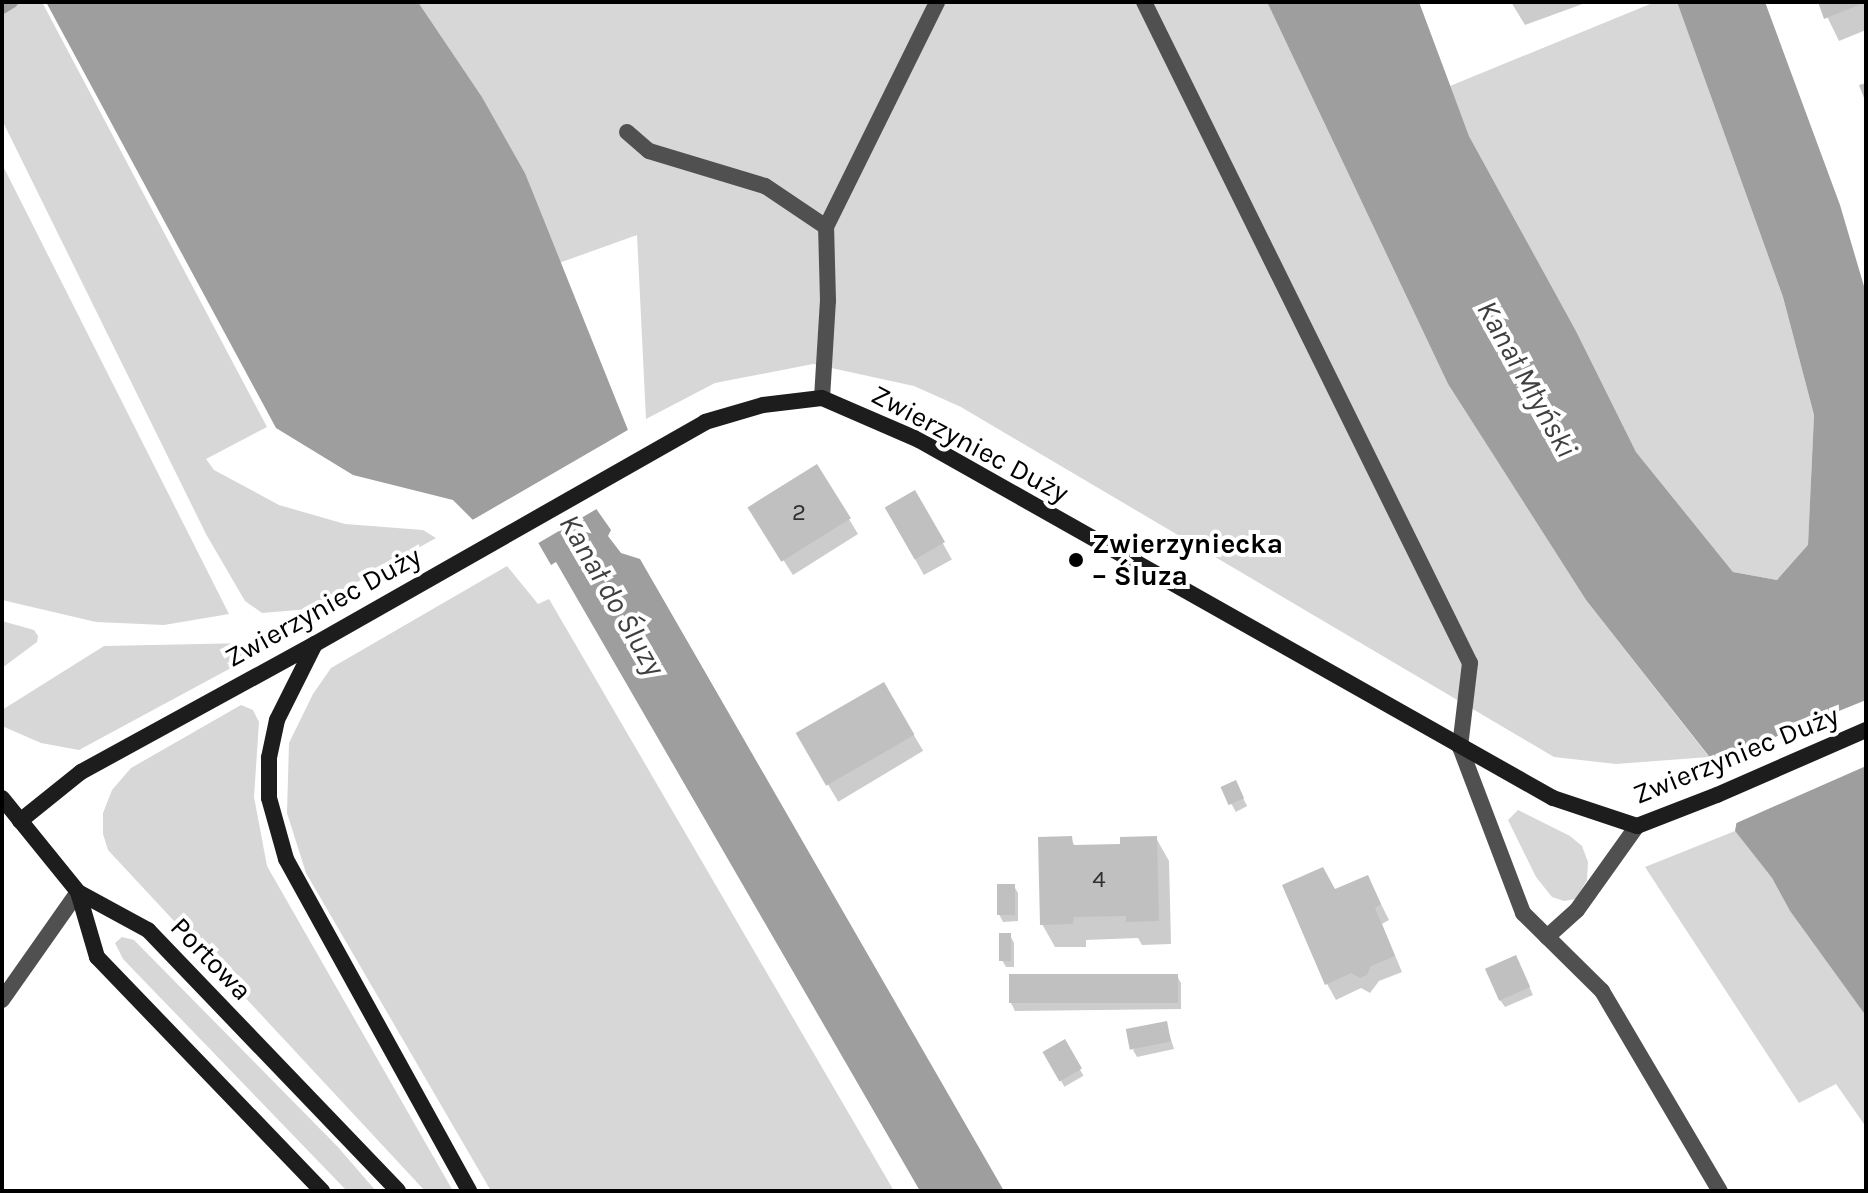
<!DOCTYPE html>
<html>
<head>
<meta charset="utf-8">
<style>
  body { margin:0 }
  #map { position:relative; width:1868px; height:1193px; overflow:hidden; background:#fff; font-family:Karla,sans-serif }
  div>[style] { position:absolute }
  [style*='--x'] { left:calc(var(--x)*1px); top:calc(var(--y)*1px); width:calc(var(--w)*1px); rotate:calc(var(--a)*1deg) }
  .green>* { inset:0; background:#d7d7d7 }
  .water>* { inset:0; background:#9e9e9e }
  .pier>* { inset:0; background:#fff }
  .shadow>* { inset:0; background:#0003; transform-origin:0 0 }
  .stream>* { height:12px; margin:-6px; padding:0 6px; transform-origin:6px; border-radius:6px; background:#9e9e9e }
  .building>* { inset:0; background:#c0c0c0; transform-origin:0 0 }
  .lane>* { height:16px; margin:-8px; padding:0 8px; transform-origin:8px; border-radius:8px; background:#505050 }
  .secondary>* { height:16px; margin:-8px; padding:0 8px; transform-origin:8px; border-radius:8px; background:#1d1d1d }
  .dots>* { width:22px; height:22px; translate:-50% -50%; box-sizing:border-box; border:4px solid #fff; border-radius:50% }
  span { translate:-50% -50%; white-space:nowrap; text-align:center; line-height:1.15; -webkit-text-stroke:8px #fff; paint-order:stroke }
  .number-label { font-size:24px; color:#303030 }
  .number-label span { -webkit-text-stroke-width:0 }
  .street-label { font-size:28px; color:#000 }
  .poi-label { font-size:28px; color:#000; font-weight:700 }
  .left { translate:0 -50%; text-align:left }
  .water-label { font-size:30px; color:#3f3f3f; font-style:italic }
  .frame { position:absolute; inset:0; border:4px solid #000; pointer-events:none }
</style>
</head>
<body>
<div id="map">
  <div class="green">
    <div style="clip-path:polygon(2px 2px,42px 2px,267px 427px,206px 459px,214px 470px,279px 505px,345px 524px,423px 530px,436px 538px,309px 609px,262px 613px,245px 601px,206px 534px,2px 120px)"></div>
    <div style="clip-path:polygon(418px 2px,1267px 2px,1448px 384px,1586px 600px,1709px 757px,1616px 764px,1554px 757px,961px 407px,914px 386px,813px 364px,715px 383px,646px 419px,637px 235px,559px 263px,525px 173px,482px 97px)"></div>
    <div style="clip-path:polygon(1655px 2px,1677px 2px,1783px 297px,1814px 415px,1808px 546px,1777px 580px,1733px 572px,1636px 452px,1576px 331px,1469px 136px,1450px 86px)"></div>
    <div style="clip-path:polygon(2px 164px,229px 614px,164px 625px,96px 622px,2px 600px)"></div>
    <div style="clip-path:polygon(507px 566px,538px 604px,549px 599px,894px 1191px,491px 1191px,306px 873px,287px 813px,289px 743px,313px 694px,331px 668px)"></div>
    <div style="clip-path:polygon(2px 621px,34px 630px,38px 636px,37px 642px,2px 668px)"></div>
    <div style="clip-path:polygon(249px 643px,257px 654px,79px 750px,41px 743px,2px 726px,2px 710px,104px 646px)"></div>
    <div style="clip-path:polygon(241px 705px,253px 710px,259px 722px,254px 797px,267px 866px,453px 1191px,425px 1191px,108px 850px,103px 834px,103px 813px,112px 790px,131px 768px)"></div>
    <div style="clip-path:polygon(1518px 810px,1570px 836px,1582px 846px,1588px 862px,1587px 880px,1576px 899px,1564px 901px,1552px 897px,1536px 877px,1508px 820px)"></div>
    <div style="clip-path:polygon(1735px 831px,1772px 878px,1790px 911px,1866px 1016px,1866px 1127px,1836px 1084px,1799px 1103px,1645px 867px)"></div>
    <div style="clip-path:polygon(122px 937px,134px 940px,337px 1146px,376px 1191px,347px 1191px,123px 959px,115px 943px)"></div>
  </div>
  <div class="water">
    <div style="clip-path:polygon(46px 2px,418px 2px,482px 97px,525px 173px,628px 430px,567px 467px,611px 530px,608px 536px,621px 553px,640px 559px,1004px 1191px,920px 1191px,556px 562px,551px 565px,513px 499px,473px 520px,453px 500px,353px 475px,276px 428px)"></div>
    <div style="clip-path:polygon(1267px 2px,1419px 2px,1469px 136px,1576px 331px,1636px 452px,1733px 572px,1777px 580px,1808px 545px,1814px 415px,1783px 297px,1677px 2px,1765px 2px,1840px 205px,1866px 293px,1866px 1016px,1790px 911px,1772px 878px,1735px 831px,1741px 797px,1586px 600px,1448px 384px)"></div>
  </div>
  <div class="pier">
    <div style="clip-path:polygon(628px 430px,630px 434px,573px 468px,600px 507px,535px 545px,511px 504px,474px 524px,469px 522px)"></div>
    <div style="clip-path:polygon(1866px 700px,1866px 766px,1732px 825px,1737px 798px,1709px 764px)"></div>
  </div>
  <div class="shadow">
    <div style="clip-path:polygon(1511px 2px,1588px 2px,1525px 25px)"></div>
    <div style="clip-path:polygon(1820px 2px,1866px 2px,1866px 30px,1839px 41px)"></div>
    <div style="left:915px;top:493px;width:76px;height:32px;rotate:61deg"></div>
    <div style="clip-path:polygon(849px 519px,858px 534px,793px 575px,760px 524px)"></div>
    <div style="left:883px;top:684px;width:78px;height:99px;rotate:59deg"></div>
    <div style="left:1235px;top:783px;width:26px;height:13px;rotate:62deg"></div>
    <div style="clip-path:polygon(1071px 838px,1075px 847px,1122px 846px,1156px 838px,1169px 861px,1171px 944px,1142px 945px,1138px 938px,1086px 940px,1086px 947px,1055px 947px,1042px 924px)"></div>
    <div style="clip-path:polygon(1368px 878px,1389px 920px,1382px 924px,1402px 972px,1379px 981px,1370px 993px,1361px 988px,1336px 1000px,1327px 984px,1335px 891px)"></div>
    <div style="clip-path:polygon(1014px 886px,1018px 893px,1018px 921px,1003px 922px,999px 914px)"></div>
    <div style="clip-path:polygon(1010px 935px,1014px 943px,1014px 967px,1006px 967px,1002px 960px)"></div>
    <div style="clip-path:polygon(1519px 964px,1533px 995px,1505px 1007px,1500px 1000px)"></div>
    <div style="clip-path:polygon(1177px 976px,1181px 983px,1181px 1009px,1015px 1011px,1011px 1003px)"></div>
    <div style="clip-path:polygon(1166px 1024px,1174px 1049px,1137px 1057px,1133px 1050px)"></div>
    <div style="left:1064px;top:1042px;width:39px;height:22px;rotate:60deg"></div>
  </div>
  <div class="stream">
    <div style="--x:2;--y:8;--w:12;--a:-31"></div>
  </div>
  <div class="building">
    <div style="clip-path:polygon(1818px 2px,1866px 2px,1824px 19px)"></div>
    <div style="clip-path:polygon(1866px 83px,1866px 103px,1859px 85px)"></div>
    <div style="left:817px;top:464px;width:64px;height:82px;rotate:58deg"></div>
    <div style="left:915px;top:490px;width:60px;height:35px;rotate:60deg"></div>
    <div style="left:884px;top:682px;width:61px;height:102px;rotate:60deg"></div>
    <div style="left:1236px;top:780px;width:20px;height:17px;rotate:66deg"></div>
    <div style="clip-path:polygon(1072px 836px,1073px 845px,1120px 844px,1120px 837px,1157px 836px,1159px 921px,1126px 922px,1126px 916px,1074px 917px,1073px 924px,1040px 925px,1038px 837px)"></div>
    <div style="clip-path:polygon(1323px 867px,1335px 889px,1368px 875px,1381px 904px,1375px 908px,1395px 956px,1371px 966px,1367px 975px,1360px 978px,1351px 973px,1325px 985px,1282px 885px)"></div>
    <div style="left:997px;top:884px;width:18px;height:31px"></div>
    <div style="left:999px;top:933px;width:12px;height:28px"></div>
    <div style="left:1516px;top:955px;width:35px;height:34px;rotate:66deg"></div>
    <div style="left:1178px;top:974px;width:29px;height:169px;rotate:90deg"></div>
    <div style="left:1167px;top:1021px;width:21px;height:42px;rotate:79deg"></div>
    <div style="left:1065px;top:1039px;width:34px;height:26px;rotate:60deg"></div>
  </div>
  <div class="lane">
    <div style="--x:1144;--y:2;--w:737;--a:63.75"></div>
    <div style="--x:1470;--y:663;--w:85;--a:96.8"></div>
    <div style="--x:1460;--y:747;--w:178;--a:69.2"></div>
    <div style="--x:1523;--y:913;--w:111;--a:44.6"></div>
    <div style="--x:1602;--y:991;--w:232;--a:59.5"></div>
    <div style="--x:627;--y:132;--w:29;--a:41"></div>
    <div style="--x:649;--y:151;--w:121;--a:16.8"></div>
    <div style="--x:765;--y:186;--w:73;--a:33.9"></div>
    <div style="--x:826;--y:227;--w:251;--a:-63.7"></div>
    <div style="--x:822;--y:398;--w:97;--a:-86.5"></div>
    <div style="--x:828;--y:301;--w:74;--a:-91.5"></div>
    <div style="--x:1547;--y:937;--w:40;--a:-42"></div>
    <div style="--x:1577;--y:910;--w:103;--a:-54.5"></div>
    <div style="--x:2;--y:1000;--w:132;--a:-54.9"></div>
  </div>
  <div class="secondary">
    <div style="--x:315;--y:644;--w:85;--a:116.6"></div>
    <div style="--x:277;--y:720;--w:39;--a:102"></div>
    <div style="--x:269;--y:758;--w:40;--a:90"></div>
    <div style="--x:269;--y:798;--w:63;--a:74.4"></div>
    <div style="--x:286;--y:859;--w:379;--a:61.1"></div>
    <div style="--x:2;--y:798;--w:121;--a:51"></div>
    <div style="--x:78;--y:892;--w:68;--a:73.7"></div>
    <div style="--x:97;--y:957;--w:325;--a:46.1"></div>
    <div style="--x:20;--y:821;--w:78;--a:-38.8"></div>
    <div style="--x:81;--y:772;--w:267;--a:-28.7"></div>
    <div style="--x:315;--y:644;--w:449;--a:-29.6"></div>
    <div style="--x:705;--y:422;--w:60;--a:-16.3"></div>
    <div style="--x:763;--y:405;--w:59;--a:-6.8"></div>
    <div style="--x:822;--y:398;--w:106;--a:23.4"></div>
    <div style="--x:919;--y:440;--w:728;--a:29.45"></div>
    <div style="--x:1553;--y:798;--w:89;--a:18.4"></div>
    <div style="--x:1637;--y:826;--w:86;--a:-21.2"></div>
    <div style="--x:1717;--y:795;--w:163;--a:-23.6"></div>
    <div style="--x:78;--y:892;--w:80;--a:28.5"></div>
    <div style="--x:148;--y:930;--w:361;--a:46.2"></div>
  </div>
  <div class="dots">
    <div style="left:1076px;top:560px;background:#000"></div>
  </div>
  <div class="number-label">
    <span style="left:799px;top:513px">2</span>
    <span style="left:1099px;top:880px">4</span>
  </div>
  <div class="street-label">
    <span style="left:970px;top:444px;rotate:28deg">Zwierzyniec Duży</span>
    <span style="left:323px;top:607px;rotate:-29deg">Zwierzyniec Duży</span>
    <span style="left:1736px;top:755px;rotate:-22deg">Zwierzyniec Duży</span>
    <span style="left:211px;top:959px;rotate:46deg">Portowa</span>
  </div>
  <div class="poi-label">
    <span class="left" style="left:1092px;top:560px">Zwierzyniecka<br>– Śluza</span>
  </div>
  <div class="water-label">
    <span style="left:1527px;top:379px;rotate:61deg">Kanał Młyński</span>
    <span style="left:612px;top:595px;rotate:60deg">Kanał do Śluzy</span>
  </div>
  <div class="frame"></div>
</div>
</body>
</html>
